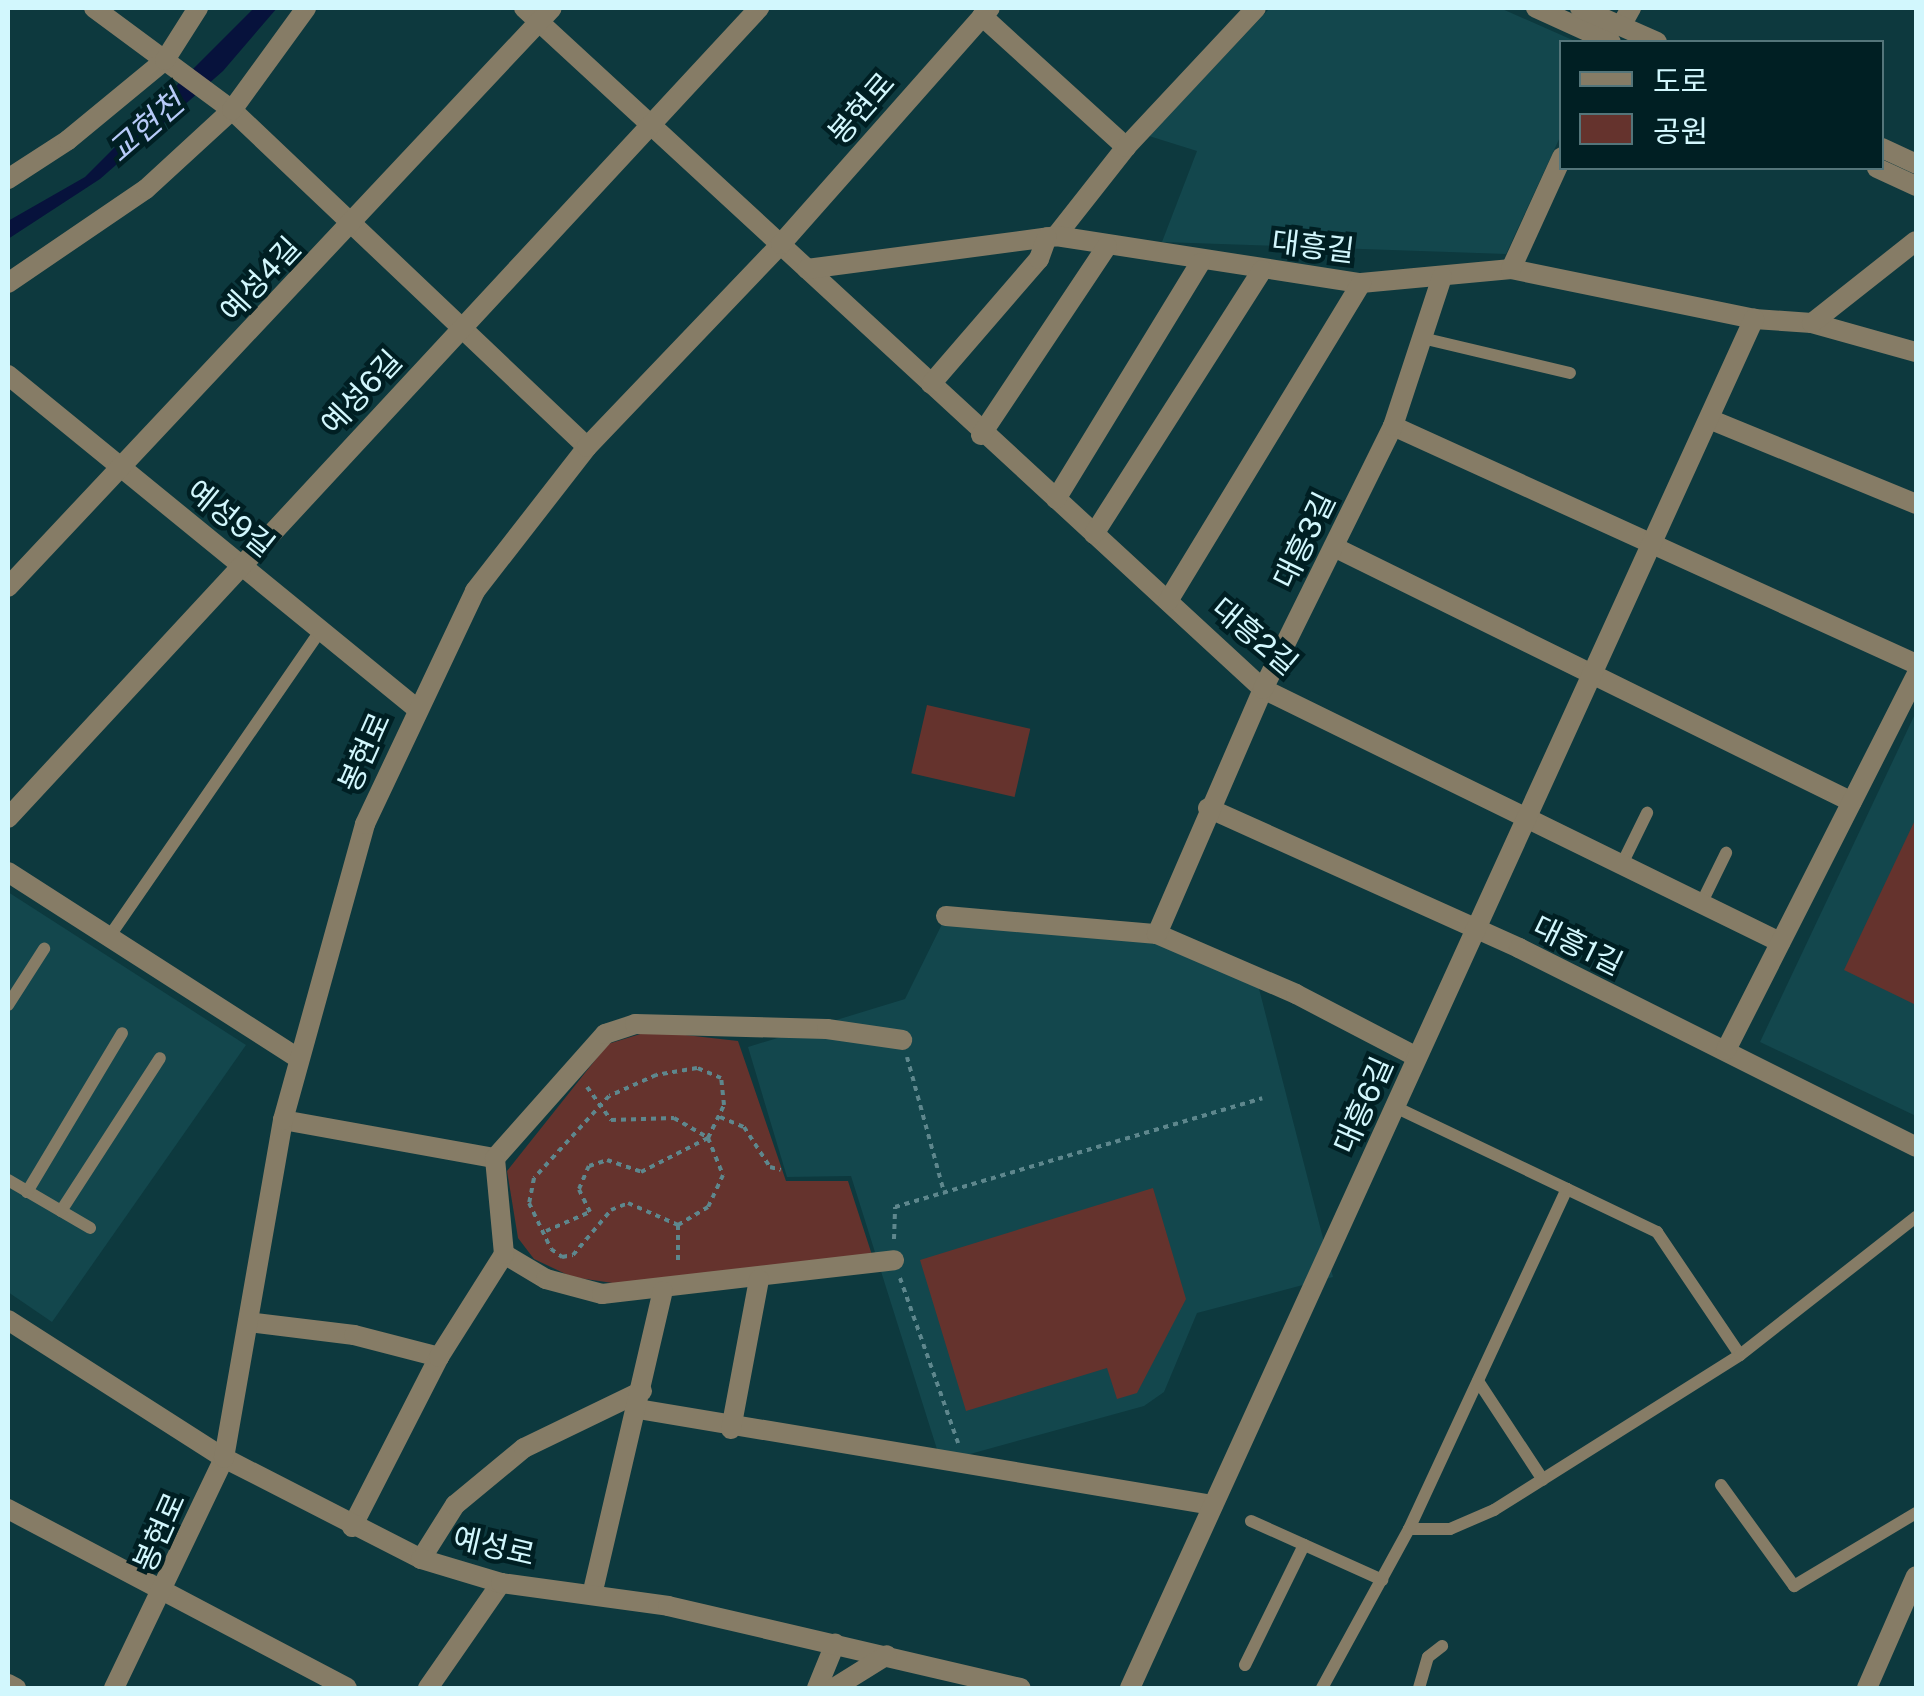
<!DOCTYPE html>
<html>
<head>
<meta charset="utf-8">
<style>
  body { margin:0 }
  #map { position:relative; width:1924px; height:1696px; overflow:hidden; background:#0d393e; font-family:"Public Sans","Noto Sans KR",sans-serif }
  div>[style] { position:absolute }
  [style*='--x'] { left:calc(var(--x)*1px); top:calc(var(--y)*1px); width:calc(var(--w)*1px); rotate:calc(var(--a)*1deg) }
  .built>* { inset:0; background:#13474d }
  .green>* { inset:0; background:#65332d; transform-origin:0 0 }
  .water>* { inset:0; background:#07123c }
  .path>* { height:4px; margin-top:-2px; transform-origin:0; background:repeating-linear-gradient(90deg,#5e878d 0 5px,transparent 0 10px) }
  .service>* { height:12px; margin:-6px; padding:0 6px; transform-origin:6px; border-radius:6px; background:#867c66 }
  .minor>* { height:20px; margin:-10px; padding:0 10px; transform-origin:10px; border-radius:10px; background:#867c66 }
  .tertiary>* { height:20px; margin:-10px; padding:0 10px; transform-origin:10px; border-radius:10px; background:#867c66 }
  span { translate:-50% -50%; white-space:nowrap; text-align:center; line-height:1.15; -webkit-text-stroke:9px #001f23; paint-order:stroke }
  .street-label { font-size:30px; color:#d2f7fd }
  .water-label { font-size:32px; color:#b7caf8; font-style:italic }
  .frame { position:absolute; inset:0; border:10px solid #d2f7fd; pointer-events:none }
  .legend { position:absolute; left:1559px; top:40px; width:325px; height:130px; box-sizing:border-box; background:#001f23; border:2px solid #54757a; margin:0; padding:12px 18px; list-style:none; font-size:30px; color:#d2f7fd }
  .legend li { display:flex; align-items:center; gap:20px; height:50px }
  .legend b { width:50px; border:2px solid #54757a }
</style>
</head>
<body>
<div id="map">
  <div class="built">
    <div style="clip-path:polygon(1270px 8px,1500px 8px,1577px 42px,1562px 42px,1561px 135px,1506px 254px,1162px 242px,1197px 151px,1149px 136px)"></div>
    <div style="clip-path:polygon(1916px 712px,1916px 1116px,1760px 1042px)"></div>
    <div style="clip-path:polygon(8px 892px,246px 1045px,52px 1322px,8px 1292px)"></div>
    <div style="clip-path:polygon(946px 916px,1158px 934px,1256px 977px,1333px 1277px,1197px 1313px,1164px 1392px,1144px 1406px,941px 1462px,851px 1176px,787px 1177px,748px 1047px,905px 999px)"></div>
  </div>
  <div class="green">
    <div style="left:927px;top:705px;width:106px;height:70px;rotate:13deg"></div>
    <div style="clip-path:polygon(1916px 818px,1916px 1005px,1844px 970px)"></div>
    <div style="clip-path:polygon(650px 1031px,738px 1041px,786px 1181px,848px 1181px,872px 1255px,626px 1285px,572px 1277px,534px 1259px,518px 1238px,507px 1171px,608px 1044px)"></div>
    <div style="clip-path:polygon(1153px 1188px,1186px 1299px,1137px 1393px,1117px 1399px,1107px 1368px,966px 1411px,920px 1260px)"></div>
  </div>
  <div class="water">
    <div style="clip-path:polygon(254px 8px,277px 8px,223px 71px,100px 179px,8px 239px,8px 221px,85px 177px)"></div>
  </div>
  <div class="path">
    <div style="--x:907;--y:1057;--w:140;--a:74.7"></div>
    <div style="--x:587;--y:1087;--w:41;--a:54"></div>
    <div style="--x:611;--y:1120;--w:63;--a:-1.8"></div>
    <div style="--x:674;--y:1118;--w:39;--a:30"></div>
    <div style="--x:708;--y:1138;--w:40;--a:68"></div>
    <div style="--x:723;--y:1175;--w:35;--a:115"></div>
    <div style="--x:708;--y:1207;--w:35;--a:149"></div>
    <div style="--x:678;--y:1225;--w:39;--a:90"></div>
    <div style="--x:720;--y:1117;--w:26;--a:23"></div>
    <div style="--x:744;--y:1127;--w:48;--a:57"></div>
    <div style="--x:770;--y:1167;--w:11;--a:15"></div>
    <div style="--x:546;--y:1231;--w:48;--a:-23.4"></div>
    <div style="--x:590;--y:1212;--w:25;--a:-116"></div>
    <div style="--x:579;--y:1189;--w:25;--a:-67"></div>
    <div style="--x:589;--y:1166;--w:19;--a:-18"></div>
    <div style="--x:607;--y:1160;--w:36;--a:19"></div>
    <div style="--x:641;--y:1172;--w:75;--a:-26.9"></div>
    <div style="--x:708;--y:1138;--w:37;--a:-64"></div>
    <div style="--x:724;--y:1105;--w:27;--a:-96"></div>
    <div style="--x:721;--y:1078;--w:26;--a:-157"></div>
    <div style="--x:697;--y:1068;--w:42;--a:170.3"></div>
    <div style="--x:656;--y:1075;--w:51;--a:155.9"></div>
    <div style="--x:609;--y:1096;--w:111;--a:132.4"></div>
    <div style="--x:534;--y:1178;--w:25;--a:101"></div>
    <div style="--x:529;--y:1203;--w:51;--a:64.4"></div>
    <div style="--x:551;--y:1249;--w:14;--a:36"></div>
    <div style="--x:562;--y:1257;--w:11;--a:-10"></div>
    <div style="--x:573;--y:1255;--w:59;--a:-49.8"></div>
    <div style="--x:611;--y:1210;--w:18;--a:-22"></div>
    <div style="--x:628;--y:1203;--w:55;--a:23.7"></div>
    <div style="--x:894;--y:1239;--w:32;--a:-88"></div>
    <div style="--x:895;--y:1207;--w:383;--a:-16.5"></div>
    <div style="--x:900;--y:1278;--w:175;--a:70.6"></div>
  </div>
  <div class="service">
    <div style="--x:1422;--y:338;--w:152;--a:13.3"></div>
    <div style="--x:1623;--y:862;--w:55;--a:-63.9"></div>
    <div style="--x:1702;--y:902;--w:55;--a:-63.9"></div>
    <div style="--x:109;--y:937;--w:373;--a:-55.4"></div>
    <div style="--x:8;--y:1005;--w:67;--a:-57.3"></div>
    <div style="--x:8;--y:1180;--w:95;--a:30.3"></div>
    <div style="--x:1567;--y:1189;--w:100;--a:25.5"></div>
    <div style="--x:1657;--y:1232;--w:148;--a:56"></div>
    <div style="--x:27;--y:1192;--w:185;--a:-59.1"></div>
    <div style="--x:61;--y:1211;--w:182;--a:-57.1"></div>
    <div style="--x:1478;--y:1381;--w:118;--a:56.7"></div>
    <div style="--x:1721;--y:1485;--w:125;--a:54.1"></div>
    <div style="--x:1794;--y:1586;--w:142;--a:-30.9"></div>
    <div style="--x:1251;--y:1521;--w:144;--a:24.2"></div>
    <div style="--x:1409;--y:1529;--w:41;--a:0"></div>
    <div style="--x:1450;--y:1529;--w:48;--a:-23.4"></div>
    <div style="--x:1494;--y:1510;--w:291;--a:-32.2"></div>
    <div style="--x:1740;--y:1355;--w:224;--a:-38.1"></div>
    <div style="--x:1245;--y:1665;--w:134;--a:-63.8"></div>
    <div style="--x:1322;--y:1688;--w:181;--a:-61.3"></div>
    <div style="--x:1409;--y:1529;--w:375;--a:-65.1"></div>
    <div style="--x:1567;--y:1189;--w:191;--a:-154.5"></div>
    <div style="--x:1419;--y:1688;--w:32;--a:-74"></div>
    <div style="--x:1428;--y:1657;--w:18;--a:-38"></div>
  </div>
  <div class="minor">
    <div style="--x:94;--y:8;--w:172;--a:36.5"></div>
    <div style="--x:232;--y:110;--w:489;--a:43.5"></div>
    <div style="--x:524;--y:8;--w:1005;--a:42.66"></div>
    <div style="--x:1263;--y:689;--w:576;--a:26.08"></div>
    <div style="--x:982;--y:16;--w:195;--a:42.3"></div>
    <div style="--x:1621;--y:26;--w:21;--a:-61"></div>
    <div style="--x:8;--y:179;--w:72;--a:-33"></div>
    <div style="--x:68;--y:140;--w:126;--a:-39.5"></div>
    <div style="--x:165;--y:60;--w:62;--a:-57.6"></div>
    <div style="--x:1056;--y:236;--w:113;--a:-51.8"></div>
    <div style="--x:1126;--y:147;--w:190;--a:-46.9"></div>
    <div style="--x:807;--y:269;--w:251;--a:-7.5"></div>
    <div style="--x:1056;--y:236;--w:309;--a:8.8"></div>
    <div style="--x:1361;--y:283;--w:151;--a:-5.3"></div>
    <div style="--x:1511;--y:269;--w:248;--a:11.6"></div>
    <div style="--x:1754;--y:319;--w:58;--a:3.9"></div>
    <div style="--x:1812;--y:323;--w:108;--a:15.6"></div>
    <div style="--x:1511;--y:269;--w:123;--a:-65.5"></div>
    <div style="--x:1812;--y:323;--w:132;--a:-38.3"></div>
    <div style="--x:8;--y:375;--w:527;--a:39.22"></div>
    <div style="--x:931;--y:384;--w:165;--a:-49.2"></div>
    <div style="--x:1039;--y:259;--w:23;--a:-70"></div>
    <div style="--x:1709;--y:419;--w:224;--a:22.3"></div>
    <div style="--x:1393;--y:426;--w:575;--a:24.47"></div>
    <div style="--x:981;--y:435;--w:227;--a:-56.3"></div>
    <div style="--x:1056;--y:499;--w:276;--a:-58.6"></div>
    <div style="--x:1094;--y:534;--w:313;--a:-57.5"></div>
    <div style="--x:1334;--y:547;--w:577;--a:26.21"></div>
    <div style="--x:8;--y:587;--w:794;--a:-46.79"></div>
    <div style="--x:1168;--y:601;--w:372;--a:-58.7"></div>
    <div style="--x:1208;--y:808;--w:341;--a:24.2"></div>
    <div style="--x:1519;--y:948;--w:444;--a:26.6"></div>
    <div style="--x:8;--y:818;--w:1105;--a:-47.16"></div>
    <div style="--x:8;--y:872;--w:346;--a:32.7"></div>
    <div style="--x:946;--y:916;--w:212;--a:4.9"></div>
    <div style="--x:1157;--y:934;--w:151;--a:23.3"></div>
    <div style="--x:1296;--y:994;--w:136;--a:27.5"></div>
    <div style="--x:1157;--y:934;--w:267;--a:-66.6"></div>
    <div style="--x:1263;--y:689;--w:293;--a:-63.7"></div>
    <div style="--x:1393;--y:426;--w:157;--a:-71.8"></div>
    <div style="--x:1726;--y:1050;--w:420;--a:-63.1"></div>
    <div style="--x:283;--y:1120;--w:215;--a:10.2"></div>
    <div style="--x:495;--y:1158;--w:166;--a:-48.4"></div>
    <div style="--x:605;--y:1034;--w:32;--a:-18"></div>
    <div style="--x:635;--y:1024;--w:192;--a:1.5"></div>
    <div style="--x:827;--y:1029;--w:76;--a:8.3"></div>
    <div style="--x:504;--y:1254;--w:49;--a:30.8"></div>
    <div style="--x:546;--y:1279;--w:58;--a:15"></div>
    <div style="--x:602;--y:1294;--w:294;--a:-6.6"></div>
    <div style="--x:248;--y:1322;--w:107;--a:7"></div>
    <div style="--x:354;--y:1335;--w:88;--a:14.5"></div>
    <div style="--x:638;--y:1409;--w:583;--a:9.48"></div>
    <div style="--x:731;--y:1429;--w:152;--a:-79.4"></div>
    <div style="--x:8;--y:1509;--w:383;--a:27.8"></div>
    <div style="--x:352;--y:1527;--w:191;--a:-62.9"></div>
    <div style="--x:439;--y:1357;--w:122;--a:-57.7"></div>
    <div style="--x:504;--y:1254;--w:96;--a:-95.4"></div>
    <div style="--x:421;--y:1559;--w:64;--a:-57.8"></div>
    <div style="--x:455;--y:1505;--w:89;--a:-39.6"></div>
    <div style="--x:524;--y:1448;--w:131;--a:-25.8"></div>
    <div style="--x:592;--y:1595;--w:312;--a:-76.9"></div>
    <div style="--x:8;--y:1684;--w:9;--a:27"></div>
    <div style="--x:428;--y:1688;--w:128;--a:-55.2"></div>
    <div style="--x:817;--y:1688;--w:48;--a:-67.8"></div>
    <div style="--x:1130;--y:1688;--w:1505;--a:-65.5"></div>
  </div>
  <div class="tertiary">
    <div style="--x:1536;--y:8;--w:82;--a:24.4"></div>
    <div style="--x:1580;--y:8;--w:84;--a:23.8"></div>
    <div style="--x:1882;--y:148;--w:38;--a:25"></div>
    <div style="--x:1877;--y:168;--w:43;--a:24.8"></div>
    <div style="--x:8;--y:283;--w:167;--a:-34.3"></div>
    <div style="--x:146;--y:189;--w:117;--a:-42.6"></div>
    <div style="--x:232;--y:110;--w:126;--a:-54"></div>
    <div style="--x:8;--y:1320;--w:256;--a:32.6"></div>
    <div style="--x:224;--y:1458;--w:221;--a:27.1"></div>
    <div style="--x:421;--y:1559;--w:84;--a:16.7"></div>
    <div style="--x:501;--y:1583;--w:169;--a:7.8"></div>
    <div style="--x:668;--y:1606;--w:362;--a:13.1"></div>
    <div style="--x:114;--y:1688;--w:255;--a:-64.4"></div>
    <div style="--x:224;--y:1458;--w:343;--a:-80.1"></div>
    <div style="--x:283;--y:1120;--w:307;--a:-74.5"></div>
    <div style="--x:365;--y:824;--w:258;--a:-64.7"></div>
    <div style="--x:475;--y:591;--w:182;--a:-52.1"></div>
    <div style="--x:587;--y:447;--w:281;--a:-46.3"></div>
    <div style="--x:781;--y:244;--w:315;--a:-48.5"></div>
    <div style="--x:834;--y:1688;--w:62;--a:-31.9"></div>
    <div style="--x:1867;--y:1688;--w:122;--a:-66.4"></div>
  </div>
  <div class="street-label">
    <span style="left:861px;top:108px;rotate:-49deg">봉현로</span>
    <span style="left:1313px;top:246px;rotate:7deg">대흥길</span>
    <span style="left:260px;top:279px;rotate:-47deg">예성4길</span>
    <span style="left:361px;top:392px;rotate:-47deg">예성6길</span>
    <span style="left:231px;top:518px;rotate:39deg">예성9길</span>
    <span style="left:1304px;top:540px;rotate:-64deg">대흥3길</span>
    <span style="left:1255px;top:636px;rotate:40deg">대흥2길</span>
    <span style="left:364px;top:752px;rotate:-66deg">봉현로</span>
    <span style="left:1578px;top:945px;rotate:26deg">대흥1길</span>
    <span style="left:1363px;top:1105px;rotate:-66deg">대흥6길</span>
    <span style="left:159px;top:1532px;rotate:-66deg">봉현로</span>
    <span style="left:494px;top:1546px;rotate:13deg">예성로</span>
  </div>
  <div class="water-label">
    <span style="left:146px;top:127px;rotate:-41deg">교현천</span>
  </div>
  <div class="frame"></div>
  <ul class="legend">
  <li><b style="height:12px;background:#867c66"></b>도로</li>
  <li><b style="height:28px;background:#65332d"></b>공원</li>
  </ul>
</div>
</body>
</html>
